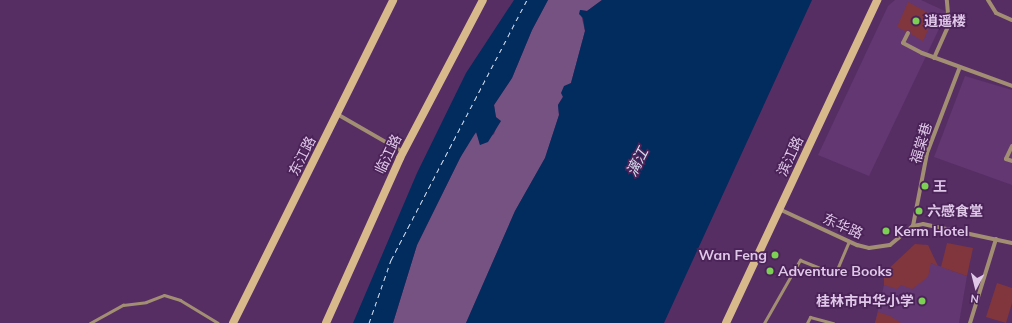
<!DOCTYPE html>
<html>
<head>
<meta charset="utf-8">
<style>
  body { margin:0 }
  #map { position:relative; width:1012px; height:323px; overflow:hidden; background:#562e63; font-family:Mulish,"Noto Sans SC",sans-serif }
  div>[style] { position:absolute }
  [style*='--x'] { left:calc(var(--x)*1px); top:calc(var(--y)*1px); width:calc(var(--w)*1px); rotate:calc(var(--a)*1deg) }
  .built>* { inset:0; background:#633772 }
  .green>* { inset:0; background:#755281 }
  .water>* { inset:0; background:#022b5e }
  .ferry>* { height:1px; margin-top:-0.5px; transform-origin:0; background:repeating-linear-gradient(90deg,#d3dff0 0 5px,transparent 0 9px) }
  .building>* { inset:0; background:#80363c }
  .lane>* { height:3px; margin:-1.5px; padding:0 1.5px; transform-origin:1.5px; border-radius:1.5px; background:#a28e72 }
  .street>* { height:4px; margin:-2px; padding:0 2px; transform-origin:2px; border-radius:2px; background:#a28e72 }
  .secondary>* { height:8px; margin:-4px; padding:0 4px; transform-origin:4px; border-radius:4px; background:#d8b98c }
  .dots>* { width:11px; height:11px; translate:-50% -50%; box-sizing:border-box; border:2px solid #4b2358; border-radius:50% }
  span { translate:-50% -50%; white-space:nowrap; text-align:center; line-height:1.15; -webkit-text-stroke:3.5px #4b2358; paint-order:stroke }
  .poi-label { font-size:14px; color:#dfc8e8; font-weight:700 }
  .left { translate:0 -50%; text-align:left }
  .right { translate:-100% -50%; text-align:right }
  .street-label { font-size:14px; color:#dfc8e8 }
  .water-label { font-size:15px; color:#d3dff0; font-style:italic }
  .north { position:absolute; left:956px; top:267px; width:40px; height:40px; -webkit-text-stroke:3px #4b2358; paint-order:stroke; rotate:187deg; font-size:11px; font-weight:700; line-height:16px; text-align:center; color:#dfc8e8 }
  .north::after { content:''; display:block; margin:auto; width:14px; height:18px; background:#dfc8e8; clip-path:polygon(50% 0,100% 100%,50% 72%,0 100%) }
</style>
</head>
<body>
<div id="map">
  <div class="built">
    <div style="clip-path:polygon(895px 0,921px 0,947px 12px,869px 176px,818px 155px,888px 6px)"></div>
    <div style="clip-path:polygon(965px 76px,1012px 90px,1012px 185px,934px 157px)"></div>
    <div style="clip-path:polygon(931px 263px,967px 276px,959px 323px,875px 323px,884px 285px,901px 285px)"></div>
  </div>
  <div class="green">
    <div style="clip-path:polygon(548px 0,602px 0,587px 11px,580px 10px,585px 31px,571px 83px,558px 105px,559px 115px,545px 158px,515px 211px,466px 323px,393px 323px,417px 245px,470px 138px,477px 132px,480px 145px,494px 134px,497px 126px,494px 105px,512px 78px,532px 30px)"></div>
  </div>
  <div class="water">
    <div style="clip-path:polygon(514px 0,548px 0,532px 30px,512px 78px,494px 105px,496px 117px,501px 121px,488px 142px,480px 145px,476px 132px,460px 158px,417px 245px,393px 323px,353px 323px,417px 173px,466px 73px)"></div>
    <div style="clip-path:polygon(602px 0,812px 0,664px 323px,466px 323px,515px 211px,545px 158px,559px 115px,558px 105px,563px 97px,561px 93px,564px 86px,571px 83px,585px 31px,583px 18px,579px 14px,580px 10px,587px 11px)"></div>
  </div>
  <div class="ferry">
    <div style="--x:369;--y:323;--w:67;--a:-70.8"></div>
    <div style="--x:391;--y:260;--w:293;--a:-62.4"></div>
  </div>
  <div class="building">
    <div style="clip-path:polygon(908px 2px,934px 16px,923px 41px,911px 34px,910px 30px,905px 31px,897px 27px)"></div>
    <div style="clip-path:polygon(947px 243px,973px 248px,967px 276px,941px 267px)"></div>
    <div style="clip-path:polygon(915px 244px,928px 245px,938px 266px,931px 263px,928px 277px,912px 289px,901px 285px,897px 289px,884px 285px,884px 273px)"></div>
    <div style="clip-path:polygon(997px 283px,1012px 288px,1012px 303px,1006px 323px,986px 317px)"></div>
    <div style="clip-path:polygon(878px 312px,890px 316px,901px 323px,875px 323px)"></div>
  </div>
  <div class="lane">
    <div style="--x:90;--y:323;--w:38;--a:-29"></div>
    <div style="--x:123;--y:305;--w:23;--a:-7"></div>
    <div style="--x:146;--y:302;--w:19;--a:-21"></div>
    <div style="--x:164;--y:295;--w:17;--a:17"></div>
    <div style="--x:180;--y:300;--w:44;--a:31.2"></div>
    <div style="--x:764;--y:323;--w:73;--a:-60.3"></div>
    <div style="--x:800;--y:260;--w:38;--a:22"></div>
    <div style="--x:835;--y:274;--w:36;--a:-67"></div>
    <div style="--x:807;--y:323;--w:7;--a:-63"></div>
    <div style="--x:810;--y:317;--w:24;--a:15"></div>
  </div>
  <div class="street">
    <div style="--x:988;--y:0;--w:15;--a:58"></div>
    <div style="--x:996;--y:13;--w:17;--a:24"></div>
    <div style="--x:908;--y:33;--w:11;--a:117"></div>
    <div style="--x:903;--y:43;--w:21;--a:28"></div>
    <div style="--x:922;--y:53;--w:96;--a:20.1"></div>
    <div style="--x:934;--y:58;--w:36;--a:-66"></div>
    <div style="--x:949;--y:25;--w:25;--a:-95"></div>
    <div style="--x:337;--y:114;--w:76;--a:29.9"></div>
    <div style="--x:1012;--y:146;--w:14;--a:115"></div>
    <div style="--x:1006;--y:159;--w:6;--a:18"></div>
    <div style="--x:779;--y:209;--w:86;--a:24.8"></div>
    <div style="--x:857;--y:245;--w:12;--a:14"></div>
    <div style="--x:869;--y:248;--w:21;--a:-8"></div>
    <div style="--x:890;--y:245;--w:30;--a:-40"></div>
    <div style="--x:913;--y:226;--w:10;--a:-11"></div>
    <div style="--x:923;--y:224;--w:91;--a:12.1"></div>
    <div style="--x:913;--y:226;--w:74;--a:-79.1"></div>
    <div style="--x:927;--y:153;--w:90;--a:-69.1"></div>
    <div style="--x:970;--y:323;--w:88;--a:-72.8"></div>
  </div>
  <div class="secondary">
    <div style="--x:233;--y:323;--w:360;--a:-63.6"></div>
    <div style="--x:326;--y:323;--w:181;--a:-65.8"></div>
    <div style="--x:400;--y:158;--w:178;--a:-62.3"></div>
    <div style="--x:726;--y:323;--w:357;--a:-64.9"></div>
  </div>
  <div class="dots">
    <div style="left:916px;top:21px;background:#7cd155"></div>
    <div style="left:925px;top:186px;background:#7cd155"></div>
    <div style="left:919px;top:211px;background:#7cd155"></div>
    <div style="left:886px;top:231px;background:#7cd155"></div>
    <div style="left:775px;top:255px;background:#7cd155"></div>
    <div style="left:770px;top:271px;background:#7cd155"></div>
    <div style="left:922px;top:301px;background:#7cd155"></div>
  </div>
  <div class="poi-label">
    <span class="left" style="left:924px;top:21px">逍遥楼</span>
    <span class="left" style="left:933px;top:186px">王</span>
    <span class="left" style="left:927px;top:211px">六感食堂</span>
    <span class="left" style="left:894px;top:231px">Kerm Hotel</span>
    <span class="right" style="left:767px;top:255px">Wan Feng</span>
    <span class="left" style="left:778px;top:271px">Adventure Books</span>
    <span class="right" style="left:914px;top:301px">桂林市中华小学</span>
  </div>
  <div class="street-label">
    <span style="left:921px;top:143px;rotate:-73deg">福棠巷</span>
    <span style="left:388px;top:154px;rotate:-64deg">临江路</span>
    <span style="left:302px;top:156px;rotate:-63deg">东江路</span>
    <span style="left:790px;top:156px;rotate:-65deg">滨江路</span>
    <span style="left:843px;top:226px;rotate:24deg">东华路</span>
  </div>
  <div class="water-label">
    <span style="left:637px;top:162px;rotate:-63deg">漓江</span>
  </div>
  <div class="north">N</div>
</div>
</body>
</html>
